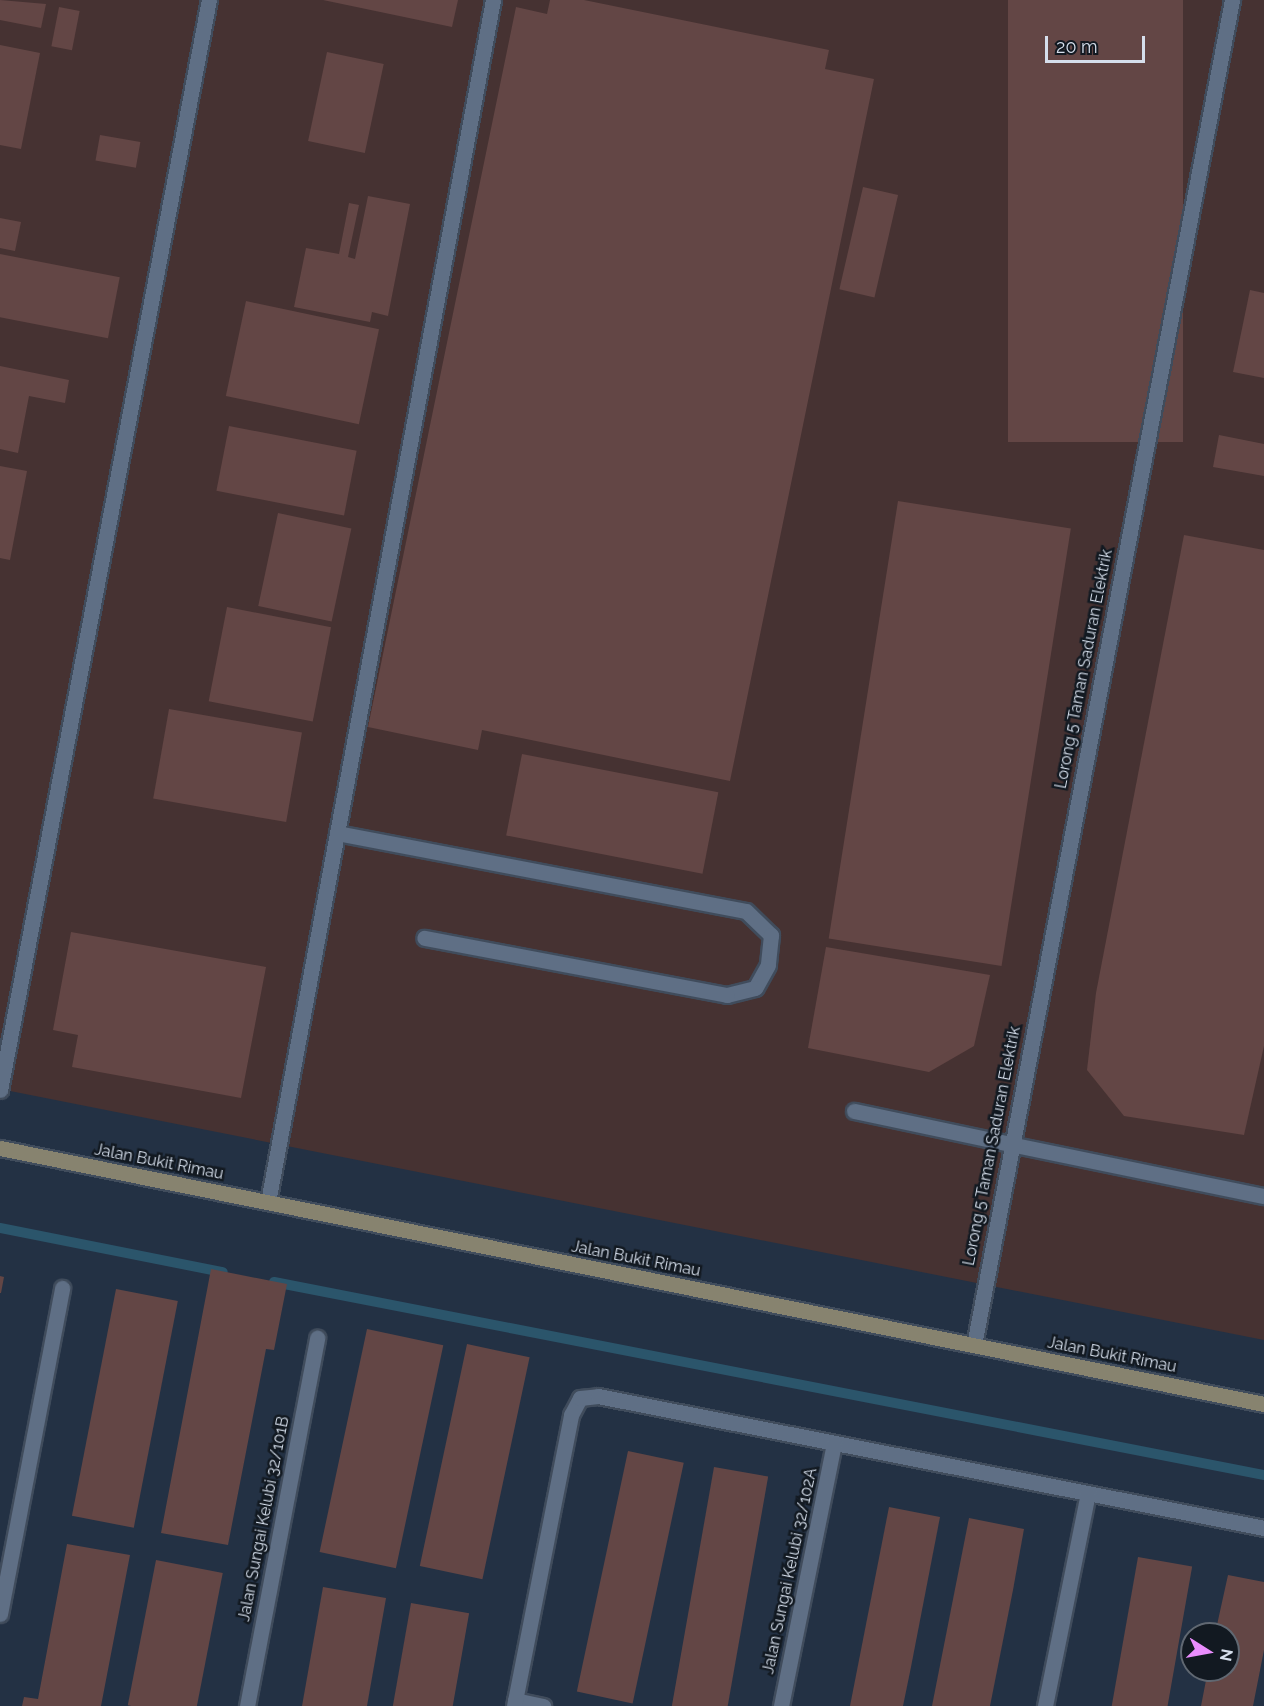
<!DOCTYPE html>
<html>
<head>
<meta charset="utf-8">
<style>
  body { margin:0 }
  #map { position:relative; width:1264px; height:1706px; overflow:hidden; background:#233144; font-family:Raleway,sans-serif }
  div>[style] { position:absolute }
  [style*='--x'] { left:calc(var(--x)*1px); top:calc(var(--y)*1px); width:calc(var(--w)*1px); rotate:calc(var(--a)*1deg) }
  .industrial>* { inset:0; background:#463232 }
  .stream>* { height:10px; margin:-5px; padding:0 5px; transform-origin:5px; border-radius:5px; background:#2b556b }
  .building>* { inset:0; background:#634645; transform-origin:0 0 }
  .roads { filter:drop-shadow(2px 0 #404c5c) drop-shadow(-2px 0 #404c5c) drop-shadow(0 2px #404c5c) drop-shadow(0 -2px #404c5c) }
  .lane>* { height:15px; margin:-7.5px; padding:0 7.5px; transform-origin:7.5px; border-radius:7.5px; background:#5f6f85 }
  .street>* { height:15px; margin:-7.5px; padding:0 7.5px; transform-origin:7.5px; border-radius:7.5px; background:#5f6f85 }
  .secondary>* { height:15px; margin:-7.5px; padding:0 7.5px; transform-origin:7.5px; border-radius:7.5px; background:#87836f }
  span { translate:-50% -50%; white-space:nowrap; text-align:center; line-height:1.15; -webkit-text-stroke:5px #121921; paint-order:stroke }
  .street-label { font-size:16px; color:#d6dfec }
  .north { position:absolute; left:1180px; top:1622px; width:60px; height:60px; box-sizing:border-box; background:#121921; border:2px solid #606872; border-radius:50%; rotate:101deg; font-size:16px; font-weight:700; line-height:24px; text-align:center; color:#d6dfec }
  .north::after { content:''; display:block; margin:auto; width:21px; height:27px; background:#ea8dfd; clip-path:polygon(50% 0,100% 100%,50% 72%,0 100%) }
  .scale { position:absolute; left:1045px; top:36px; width:100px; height:27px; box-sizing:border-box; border:3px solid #d6dfec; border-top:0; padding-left:8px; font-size:18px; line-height:21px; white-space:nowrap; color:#d6dfec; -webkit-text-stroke:4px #121921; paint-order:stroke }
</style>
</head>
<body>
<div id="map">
  <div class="industrial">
    <div style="clip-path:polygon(0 0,1264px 0,1264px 1340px,0 1089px)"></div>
  </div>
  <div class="stream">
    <div style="--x:0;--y:1228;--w:227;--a:11.2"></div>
    <div style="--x:274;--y:1282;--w:1009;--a:11.03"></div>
  </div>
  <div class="building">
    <div style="clip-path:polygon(0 0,46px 4px,41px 28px,0 20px)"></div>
    <div style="clip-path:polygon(323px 0,458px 0,452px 27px)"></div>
    <div style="clip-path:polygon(550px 0,584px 0,829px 50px,825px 69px,874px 79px,730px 781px,482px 730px,478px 750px,368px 727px,516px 7px,547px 14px)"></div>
    <div style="left:1008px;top:0;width:175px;height:442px"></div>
    <div style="left:59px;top:7px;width:21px;height:40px;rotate:11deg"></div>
    <div style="clip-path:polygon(0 45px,40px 53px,21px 149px,0 145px)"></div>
    <div style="left:327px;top:52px;width:58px;height:91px;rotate:12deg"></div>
    <div style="left:100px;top:135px;width:41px;height:26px;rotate:10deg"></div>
    <div style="left:863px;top:187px;width:36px;height:105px;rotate:13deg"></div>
    <div style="clip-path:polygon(368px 196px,410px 204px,388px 316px,372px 312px,370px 322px,294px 307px,306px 248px,339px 254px,349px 203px,359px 205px,348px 257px,355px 259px)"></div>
    <div style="clip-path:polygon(0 218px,21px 222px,15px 251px,0 248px)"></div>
    <div style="left:0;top:254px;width:122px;height:62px;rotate:11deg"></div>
    <div style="clip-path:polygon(1250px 290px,1264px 293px,1264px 378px,1233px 372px)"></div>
    <div style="left:246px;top:301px;width:136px;height:97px;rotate:12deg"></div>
    <div style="clip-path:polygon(0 366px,69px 380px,65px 403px,29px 396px,18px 453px,0 449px)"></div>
    <div style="left:229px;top:426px;width:130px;height:66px;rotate:11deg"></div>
    <div style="clip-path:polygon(1219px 435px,1264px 444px,1264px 476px,1213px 467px)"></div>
    <div style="clip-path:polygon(0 466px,27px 471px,10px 560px,0 558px)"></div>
    <div style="left:898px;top:501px;width:175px;height:443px;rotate:9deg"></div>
    <div style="left:278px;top:513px;width:75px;height:95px;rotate:12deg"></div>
    <div style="clip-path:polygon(1184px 535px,1264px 550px,1264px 1046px,1244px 1135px,1124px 1116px,1087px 1070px,1096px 993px)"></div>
    <div style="left:227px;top:607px;width:106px;height:96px;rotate:11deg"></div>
    <div style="left:169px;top:709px;width:135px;height:91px;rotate:10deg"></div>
    <div style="left:522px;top:754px;width:200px;height:83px;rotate:11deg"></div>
    <div style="clip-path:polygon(71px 932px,266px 967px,241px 1098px,72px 1067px,78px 1035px,53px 1030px)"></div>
    <div style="clip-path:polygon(826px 947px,990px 975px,974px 1046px,929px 1072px,808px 1048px)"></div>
    <div style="clip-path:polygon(211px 1269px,287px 1284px,274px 1350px,266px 1349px,228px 1545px,161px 1533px)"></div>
    <div style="clip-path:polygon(0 1276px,4px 1277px,1px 1293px,0 1293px)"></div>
    <div style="left:116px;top:1289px;width:63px;height:231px;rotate:11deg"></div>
    <div style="left:367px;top:1329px;width:78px;height:228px;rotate:12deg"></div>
    <div style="left:467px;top:1344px;width:64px;height:227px;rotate:12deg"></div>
    <div style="left:628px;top:1451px;width:57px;height:246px;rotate:12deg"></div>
    <div style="left:714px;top:1467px;width:55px;height:244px;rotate:10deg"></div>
    <div style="clip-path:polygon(889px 1507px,940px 1517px,911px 1667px,903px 1706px,850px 1706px)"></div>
    <div style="clip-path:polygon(969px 1518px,1024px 1529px,1013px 1590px,990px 1706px,932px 1706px)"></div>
    <div style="clip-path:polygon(67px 1544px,130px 1555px,101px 1706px,22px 1706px,24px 1697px,38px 1699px)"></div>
    <div style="left:1138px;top:1557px;width:55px;height:152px;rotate:10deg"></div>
    <div style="left:156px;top:1560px;width:68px;height:148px;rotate:11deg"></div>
    <div style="clip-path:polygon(1228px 1575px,1264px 1582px,1264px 1650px,1253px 1706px,1201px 1706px,1208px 1670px,1228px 1670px,1228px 1634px,1215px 1634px)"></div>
    <div style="left:323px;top:1587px;width:64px;height:121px;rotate:10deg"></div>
    <div style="left:411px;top:1603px;width:59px;height:105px;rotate:10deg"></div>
  </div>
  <div class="roads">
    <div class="lane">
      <div style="--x:337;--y:833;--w:416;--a:10.8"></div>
      <div style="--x:746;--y:911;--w:35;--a:44"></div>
      <div style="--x:771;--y:935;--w:30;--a:96"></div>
      <div style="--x:768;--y:965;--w:26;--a:119"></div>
      <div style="--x:755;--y:988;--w:29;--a:166"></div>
      <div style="--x:727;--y:995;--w:308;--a:-169.3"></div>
      <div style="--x:0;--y:1090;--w:1110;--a:-79.15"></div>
      <div style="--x:854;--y:1111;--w:159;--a:11.9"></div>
      <div style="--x:268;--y:1202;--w:1223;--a:-79.4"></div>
    </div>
    <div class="street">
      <div style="--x:1010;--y:1144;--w:259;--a:11.6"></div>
      <div style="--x:974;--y:1345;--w:1370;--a:-79.14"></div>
      <div style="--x:0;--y:1614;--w:332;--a:-79.2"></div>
      <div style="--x:515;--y:1700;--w:29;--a:12"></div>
      <div style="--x:247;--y:1706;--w:375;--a:-79.2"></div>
      <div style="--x:514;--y:1706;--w:297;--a:-78.9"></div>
      <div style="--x:571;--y:1415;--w:19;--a:-62"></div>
      <div style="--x:580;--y:1398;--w:18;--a:-6"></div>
      <div style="--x:598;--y:1396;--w:679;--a:11.21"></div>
      <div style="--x:781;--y:1706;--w:268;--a:-78.6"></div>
      <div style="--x:1045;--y:1706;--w:217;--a:-78.6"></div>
    </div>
    <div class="secondary">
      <div style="--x:0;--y:1148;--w:1290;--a:11.45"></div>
    </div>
  </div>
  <div class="street-label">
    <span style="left:1084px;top:669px;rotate:-79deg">Lorong 5 Taman Saduran Elektrik</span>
    <span style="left:992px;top:1146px;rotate:-79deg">Lorong 5 Taman Saduran Elektrik</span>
    <span style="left:159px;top:1162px;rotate:11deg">Jalan Bukit Rimau</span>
    <span style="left:636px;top:1259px;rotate:11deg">Jalan Bukit Rimau</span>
    <span style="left:1112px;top:1355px;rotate:11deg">Jalan Bukit Rimau</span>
    <span style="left:264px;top:1519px;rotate:-79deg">Jalan Sungai Kelubi 32/101B</span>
    <span style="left:790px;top:1571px;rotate:-78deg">Jalan Sungai Kelubi 32/102A</span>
  </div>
  <div class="north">N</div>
  <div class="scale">20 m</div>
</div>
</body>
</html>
